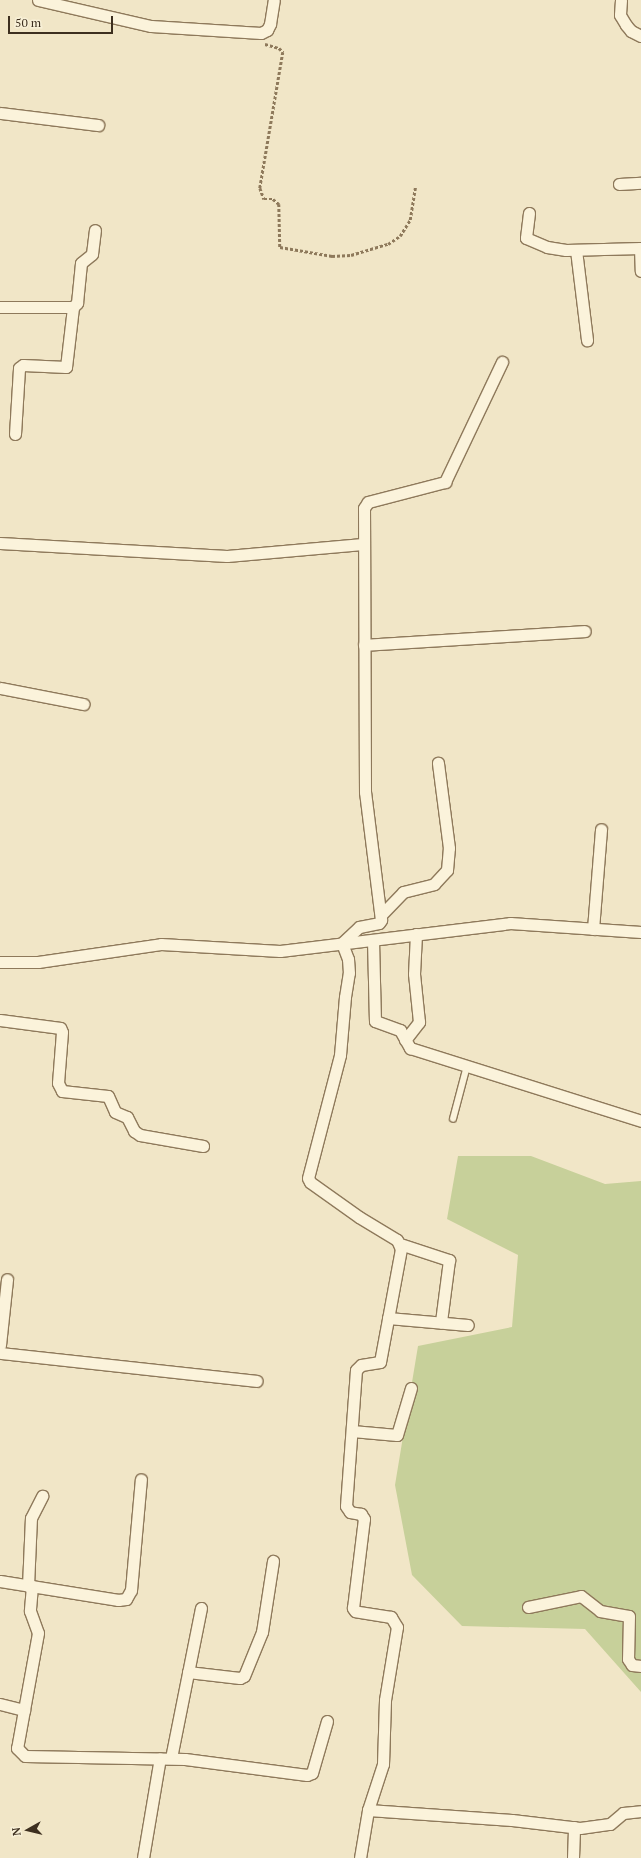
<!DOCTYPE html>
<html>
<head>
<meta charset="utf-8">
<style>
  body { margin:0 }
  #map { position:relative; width:641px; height:1858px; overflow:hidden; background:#f1e6c7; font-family:"PT Serif",serif }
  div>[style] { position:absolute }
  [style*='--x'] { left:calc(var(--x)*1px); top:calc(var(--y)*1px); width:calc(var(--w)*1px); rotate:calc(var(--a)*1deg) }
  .green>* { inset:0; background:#c7d09a }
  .path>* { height:2.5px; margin-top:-1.25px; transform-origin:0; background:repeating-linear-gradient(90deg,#8e795b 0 3px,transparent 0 5px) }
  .roads { filter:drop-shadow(1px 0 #8e795b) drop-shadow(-1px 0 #8e795b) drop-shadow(0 1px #8e795b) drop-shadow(0 -1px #8e795b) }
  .lane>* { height:5.5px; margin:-2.75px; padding:0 2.75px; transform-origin:2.75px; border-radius:2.75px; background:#fbf3db }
  .street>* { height:11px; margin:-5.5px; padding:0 5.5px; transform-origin:5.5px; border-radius:5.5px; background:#fbf3db }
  span { translate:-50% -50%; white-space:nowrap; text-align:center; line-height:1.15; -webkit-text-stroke:4px #f8f0d7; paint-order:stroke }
  .north { position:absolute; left:8px; top:1810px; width:40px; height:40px; -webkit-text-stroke:3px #f8f0d7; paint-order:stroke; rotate:262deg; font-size:11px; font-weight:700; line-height:16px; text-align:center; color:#3d2f1f }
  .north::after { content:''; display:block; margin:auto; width:14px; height:18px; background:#3d2f1f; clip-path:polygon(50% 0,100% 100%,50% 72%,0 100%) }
  .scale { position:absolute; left:8px; top:16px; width:105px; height:18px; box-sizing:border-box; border:2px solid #3d2f1f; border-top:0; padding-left:5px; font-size:12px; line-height:14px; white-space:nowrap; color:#3d2f1f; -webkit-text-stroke:3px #f8f0d7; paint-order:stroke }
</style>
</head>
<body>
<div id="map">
  <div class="green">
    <div style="clip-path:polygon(458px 1156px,531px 1156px,605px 1184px,641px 1181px,641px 1692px,585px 1629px,462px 1626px,412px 1575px,395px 1485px,418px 1346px,512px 1327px,518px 1255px,447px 1219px)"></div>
  </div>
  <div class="path">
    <div style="--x:265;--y:44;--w:15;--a:16"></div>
    <div style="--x:279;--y:48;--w:6;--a:45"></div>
    <div style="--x:283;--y:52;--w:138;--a:99.6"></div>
    <div style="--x:260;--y:188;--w:12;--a:70"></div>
    <div style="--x:264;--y:199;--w:9;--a:0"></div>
    <div style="--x:273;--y:199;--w:8;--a:40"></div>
    <div style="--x:279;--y:204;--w:43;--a:88.7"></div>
    <div style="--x:280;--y:247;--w:53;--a:9.8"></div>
    <div style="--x:332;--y:256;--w:19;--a:-3"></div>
    <div style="--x:351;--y:255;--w:39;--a:-17"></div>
    <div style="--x:388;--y:244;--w:14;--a:-34"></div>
    <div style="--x:400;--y:236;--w:19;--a:-58"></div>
    <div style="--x:410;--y:220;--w:33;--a:-81"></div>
  </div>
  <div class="roads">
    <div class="lane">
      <div style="--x:453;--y:1119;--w:55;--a:-75.2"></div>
    </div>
    <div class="street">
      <div style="--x:38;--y:0;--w:116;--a:13"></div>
      <div style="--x:151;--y:26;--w:110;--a:3.6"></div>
      <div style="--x:261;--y:33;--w:7;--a:-27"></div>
      <div style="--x:267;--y:30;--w:7;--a:-63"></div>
      <div style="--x:270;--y:24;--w:24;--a:-81"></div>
      <div style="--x:621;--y:0;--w:15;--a:94"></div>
      <div style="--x:620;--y:15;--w:12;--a:59"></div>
      <div style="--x:626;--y:25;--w:8;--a:50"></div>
      <div style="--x:631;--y:31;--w:11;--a:27"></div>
      <div style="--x:0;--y:113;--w:99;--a:7"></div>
      <div style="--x:619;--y:184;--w:22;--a:-3"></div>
      <div style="--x:529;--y:213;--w:25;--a:97"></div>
      <div style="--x:526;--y:238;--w:23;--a:23"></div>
      <div style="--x:547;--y:247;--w:19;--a:9"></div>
      <div style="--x:566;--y:250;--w:75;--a:-1.5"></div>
      <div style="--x:640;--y:248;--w:23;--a:88"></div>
      <div style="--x:576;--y:250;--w:91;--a:83"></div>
      <div style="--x:0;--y:307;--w:73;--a:0"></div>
      <div style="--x:73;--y:307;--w:6;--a:-45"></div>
      <div style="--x:77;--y:303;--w:40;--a:-84.3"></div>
      <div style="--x:81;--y:263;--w:14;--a:-39"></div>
      <div style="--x:92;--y:254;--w:24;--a:-83"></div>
      <div style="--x:15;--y:434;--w:66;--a:-86.5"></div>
      <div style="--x:19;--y:368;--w:5;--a:-37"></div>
      <div style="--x:23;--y:365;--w:43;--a:2.7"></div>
      <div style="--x:66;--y:367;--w:60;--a:-83.3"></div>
      <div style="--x:0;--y:543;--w:227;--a:3.3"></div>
      <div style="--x:227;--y:556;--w:136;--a:-5.1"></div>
      <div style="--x:364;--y:645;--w:221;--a:-3.6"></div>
      <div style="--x:0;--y:688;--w:85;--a:10.9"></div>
      <div style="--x:381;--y:915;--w:32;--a:-46"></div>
      <div style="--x:403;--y:892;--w:32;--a:-14"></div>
      <div style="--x:434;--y:884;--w:19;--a:-47"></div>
      <div style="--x:447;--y:870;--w:22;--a:-85"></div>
      <div style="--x:449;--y:848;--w:86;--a:-97.4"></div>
      <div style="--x:593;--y:929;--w:100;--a:-85.4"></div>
      <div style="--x:373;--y:940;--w:81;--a:88.6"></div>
      <div style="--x:375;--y:1021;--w:27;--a:20"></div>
      <div style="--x:400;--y:1030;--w:21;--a:61"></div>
      <div style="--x:410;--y:1048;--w:242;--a:17.5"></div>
      <div style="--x:0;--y:962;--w:38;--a:0"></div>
      <div style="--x:38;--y:962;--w:124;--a:-8.3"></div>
      <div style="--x:161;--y:944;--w:119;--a:3.4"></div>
      <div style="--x:280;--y:951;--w:232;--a:-6.9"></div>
      <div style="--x:510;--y:923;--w:131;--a:3.9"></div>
      <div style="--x:0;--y:1020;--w:61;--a:7.6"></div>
      <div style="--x:60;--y:1028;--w:4;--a:63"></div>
      <div style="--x:62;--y:1032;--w:51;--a:94.5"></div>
      <div style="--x:58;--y:1083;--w:9;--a:63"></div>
      <div style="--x:62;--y:1091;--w:46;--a:6.2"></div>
      <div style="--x:108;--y:1096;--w:17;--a:66"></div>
      <div style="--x:115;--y:1112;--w:13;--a:23"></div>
      <div style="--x:127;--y:1117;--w:16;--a:63"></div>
      <div style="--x:134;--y:1131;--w:7;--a:34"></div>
      <div style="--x:140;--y:1135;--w:64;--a:9.9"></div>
      <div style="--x:405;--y:1040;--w:23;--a:-52"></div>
      <div style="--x:419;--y:1022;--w:48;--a:-95.9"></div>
      <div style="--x:414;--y:974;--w:40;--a:-87.1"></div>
      <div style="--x:400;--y:1244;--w:52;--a:18.1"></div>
      <div style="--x:449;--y:1260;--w:63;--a:97.4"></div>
      <div style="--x:388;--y:1318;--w:80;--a:5"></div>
      <div style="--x:0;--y:1345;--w:66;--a:-83.9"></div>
      <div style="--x:0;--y:1353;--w:258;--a:6.2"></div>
      <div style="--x:352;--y:1431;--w:45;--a:5.1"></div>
      <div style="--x:397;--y:1435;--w:49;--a:-73.4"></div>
      <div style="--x:0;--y:1581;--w:120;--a:9.1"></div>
      <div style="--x:118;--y:1600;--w:8;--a:-7"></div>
      <div style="--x:126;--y:1599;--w:10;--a:-61"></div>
      <div style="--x:131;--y:1590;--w:111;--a:-84.9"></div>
      <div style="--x:28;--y:1586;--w:68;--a:-87.5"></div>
      <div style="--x:31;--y:1518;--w:25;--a:-63"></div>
      <div style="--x:32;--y:1586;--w:25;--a:95"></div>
      <div style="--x:30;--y:1611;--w:23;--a:70"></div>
      <div style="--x:38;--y:1633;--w:117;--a:100.3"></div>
      <div style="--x:17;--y:1748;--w:11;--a:45"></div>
      <div style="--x:25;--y:1756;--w:160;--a:1.1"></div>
      <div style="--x:185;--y:1759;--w:123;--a:7.5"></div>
      <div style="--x:307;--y:1775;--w:5;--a:-22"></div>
      <div style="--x:312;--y:1773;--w:54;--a:-73.9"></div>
      <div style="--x:528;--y:1607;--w:54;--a:-11.7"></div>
      <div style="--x:581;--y:1596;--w:24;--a:38"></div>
      <div style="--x:600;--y:1611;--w:29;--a:10"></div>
      <div style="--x:629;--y:1616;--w:43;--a:91.3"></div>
      <div style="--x:628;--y:1659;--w:7;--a:56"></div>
      <div style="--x:632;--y:1665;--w:9;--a:6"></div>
      <div style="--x:188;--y:1672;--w:52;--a:6.6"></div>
      <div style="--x:240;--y:1678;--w:4;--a:-27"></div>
      <div style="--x:244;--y:1676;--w:48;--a:-67.8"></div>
      <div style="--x:262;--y:1632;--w:72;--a:-81.2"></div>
      <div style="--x:0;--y:1704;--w:25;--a:14"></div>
      <div style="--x:171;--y:1758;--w:153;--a:-78.7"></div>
      <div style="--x:368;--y:1810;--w:144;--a:4"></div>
      <div style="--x:512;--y:1820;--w:68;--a:6.7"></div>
      <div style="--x:580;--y:1828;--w:30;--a:-8"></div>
      <div style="--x:610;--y:1824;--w:17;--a:-40"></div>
      <div style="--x:623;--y:1813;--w:18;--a:-6"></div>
      <div style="--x:143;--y:1858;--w:101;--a:-80.4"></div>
      <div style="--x:360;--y:1858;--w:49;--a:-80.5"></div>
      <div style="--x:368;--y:1810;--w:48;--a:-71.9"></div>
      <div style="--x:383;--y:1764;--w:64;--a:-88.2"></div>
      <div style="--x:385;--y:1700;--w:74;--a:-80.7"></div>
      <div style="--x:397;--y:1627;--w:12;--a:-121"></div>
      <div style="--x:391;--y:1617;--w:36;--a:-171"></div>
      <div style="--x:355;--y:1611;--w:4;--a:-124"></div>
      <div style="--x:353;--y:1608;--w:90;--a:-83"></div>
      <div style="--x:364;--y:1519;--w:6;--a:-121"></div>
      <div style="--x:361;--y:1514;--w:11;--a:-170"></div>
      <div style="--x:350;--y:1512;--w:7;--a:-124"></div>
      <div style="--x:346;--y:1506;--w:136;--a:-85.8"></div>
      <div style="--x:356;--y:1370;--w:7;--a:-45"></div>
      <div style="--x:361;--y:1365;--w:19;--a:-9"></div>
      <div style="--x:380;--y:1362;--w:115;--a:-79.5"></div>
      <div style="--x:401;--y:1249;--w:10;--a:-114"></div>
      <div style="--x:397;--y:1240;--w:44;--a:-148.8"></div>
      <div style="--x:359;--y:1217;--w:60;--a:-144.5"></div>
      <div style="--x:310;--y:1182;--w:4;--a:-117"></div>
      <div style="--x:308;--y:1178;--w:127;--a:-75.4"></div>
      <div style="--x:340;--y:1055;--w:58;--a:-85.1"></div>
      <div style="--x:345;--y:997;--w:24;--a:-81"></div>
      <div style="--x:349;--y:973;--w:14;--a:-94"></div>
      <div style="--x:348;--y:959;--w:17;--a:-111"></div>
      <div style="--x:342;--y:943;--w:23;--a:-43"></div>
      <div style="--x:359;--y:927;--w:20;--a:-11"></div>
      <div style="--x:379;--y:923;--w:4;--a:-56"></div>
      <div style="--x:381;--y:920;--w:129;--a:-97.1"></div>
      <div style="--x:365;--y:792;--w:284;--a:-90.2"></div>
      <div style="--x:364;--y:508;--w:7;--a:-56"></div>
      <div style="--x:368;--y:502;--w:80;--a:-14.6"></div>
      <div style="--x:445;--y:482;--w:133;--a:-64.6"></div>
      <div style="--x:573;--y:1858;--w:31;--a:-88"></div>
    </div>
  </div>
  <div class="north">N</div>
  <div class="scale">50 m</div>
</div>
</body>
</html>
